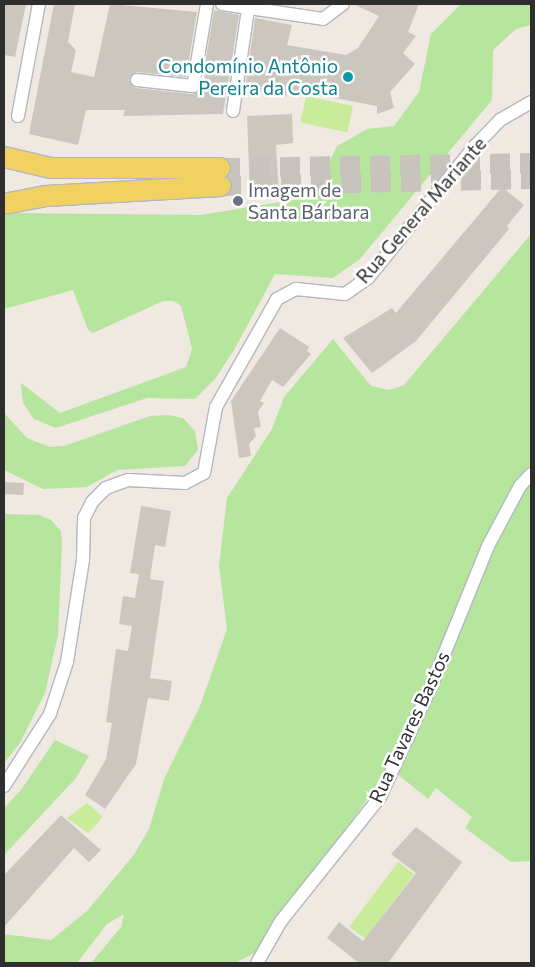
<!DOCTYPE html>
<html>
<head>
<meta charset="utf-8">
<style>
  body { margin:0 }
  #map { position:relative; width:535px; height:967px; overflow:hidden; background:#efe9e1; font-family:Commissioner,sans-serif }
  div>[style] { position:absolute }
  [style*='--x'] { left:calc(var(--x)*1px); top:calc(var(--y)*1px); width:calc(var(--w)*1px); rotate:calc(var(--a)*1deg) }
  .green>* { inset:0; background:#b6e59e }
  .pitch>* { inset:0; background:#c9ec9a; transform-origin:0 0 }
  .building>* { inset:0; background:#cbc7bf; transform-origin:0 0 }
  .primary-tunnel>* { height:20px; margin-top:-10px; transform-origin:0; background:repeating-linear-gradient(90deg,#c8c4bd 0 20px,transparent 0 30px) }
  .roads { filter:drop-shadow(1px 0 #b4b7c1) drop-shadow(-1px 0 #b4b7c1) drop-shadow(0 1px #b4b7c1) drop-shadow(0 -1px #b4b7c1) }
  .minor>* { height:12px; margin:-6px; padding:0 6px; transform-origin:6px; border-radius:6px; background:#fff }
  .primary>* { height:20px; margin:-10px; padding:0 10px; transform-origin:10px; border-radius:10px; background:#f2d163 }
  .dots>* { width:14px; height:14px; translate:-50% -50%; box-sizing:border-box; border:2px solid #fff; border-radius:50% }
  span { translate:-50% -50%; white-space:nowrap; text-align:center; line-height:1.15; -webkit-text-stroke:5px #fff; paint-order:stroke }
  .culture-label { font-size:19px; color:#0d838f }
  .right { translate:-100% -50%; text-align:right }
  .worship-label { font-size:19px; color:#5b616d }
  .left { translate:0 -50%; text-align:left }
  .street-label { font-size:19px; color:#2e2e2e }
  .frame { position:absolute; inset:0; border:5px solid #2e2e2e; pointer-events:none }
</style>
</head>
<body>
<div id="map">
  <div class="green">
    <div style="clip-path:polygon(461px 4px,531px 4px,531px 25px,516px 29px,493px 50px,492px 100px,360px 259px,333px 278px,275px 274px,234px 350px,215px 379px,195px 399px,147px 398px,56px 428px,34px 419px,23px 403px,21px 383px,60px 413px,186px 367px,192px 349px,181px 306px,174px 301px,163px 301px,93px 333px,88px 330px,73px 290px,4px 309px,4px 213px,200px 215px,312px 197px,337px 146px,367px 129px,394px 126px,419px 92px,431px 34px)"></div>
    <div style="clip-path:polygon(531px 234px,531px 861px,511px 862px,465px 828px,472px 817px,436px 788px,428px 799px,390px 768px,256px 952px,235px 963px,91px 963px,121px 927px,124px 914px,107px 924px,77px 963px,4px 963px,4px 934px,51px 940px,87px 911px,133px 856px,149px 829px,164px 779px,200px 706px,227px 629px,219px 566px,227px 498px,272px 429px,284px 397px,333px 339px,371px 386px,389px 390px,404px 385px)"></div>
    <div style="clip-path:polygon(4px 413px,27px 438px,50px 447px,64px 446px,150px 416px,168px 415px,183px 418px,195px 431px,198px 450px,185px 466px,117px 470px,87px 487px,43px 489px,4px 470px)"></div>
    <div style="clip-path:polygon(4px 514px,39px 515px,51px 520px,61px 531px,62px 543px,58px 635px,45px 693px,20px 743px,4px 763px)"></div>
    <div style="clip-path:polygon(55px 740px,89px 756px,76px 778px,4px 855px,4px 808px,21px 790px)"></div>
  </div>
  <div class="pitch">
    <div style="left:306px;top:96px;width:48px;height:27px;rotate:12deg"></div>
    <div style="clip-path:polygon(87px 803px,103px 817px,88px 833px,67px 818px)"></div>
    <div style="left:398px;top:862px;width:20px;height:81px;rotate:37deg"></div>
  </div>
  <div class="building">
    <div style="clip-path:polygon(5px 4px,26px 4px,15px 57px,4px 55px)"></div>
    <div style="clip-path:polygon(54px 4px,75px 4px,68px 42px,76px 50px,71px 72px,94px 77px,110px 4px,197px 12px,186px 77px,137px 72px,129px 80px,136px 88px,192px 94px,201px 87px,214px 10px,239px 15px,223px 114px,123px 116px,125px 110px,86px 110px,78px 145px,29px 134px)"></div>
    <div style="clip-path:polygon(353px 4px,419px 4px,408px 32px,416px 36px,403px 53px,415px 64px,390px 92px,394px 108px,377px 114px,377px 106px,287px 89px,286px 97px,245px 88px,255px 18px,292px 25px,287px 45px,346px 55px,358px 48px,379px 16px)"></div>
    <div style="clip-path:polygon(292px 114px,293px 143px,276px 145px,279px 193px,250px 195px,247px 116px)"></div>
    <div style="clip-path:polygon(502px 187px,524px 205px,507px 226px,509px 229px,416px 341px,372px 373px,343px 338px,392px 308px,396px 313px)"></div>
    <div style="clip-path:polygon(280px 328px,309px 347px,307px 351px,311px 354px,283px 387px,272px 380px,260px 401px,264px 403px,258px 412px,261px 427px,254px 428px,256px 436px,249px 444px,251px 456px,239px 458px,231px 401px)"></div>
    <div style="left:4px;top:482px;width:20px;height:12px;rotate:3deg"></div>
    <div style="clip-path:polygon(141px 506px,171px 511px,165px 547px,155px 545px,150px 579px,164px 581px,150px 678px,172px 681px,169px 701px,148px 698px,136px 764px,105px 809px,85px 795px,106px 759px,112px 723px,106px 722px,116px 649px,128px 651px,132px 626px,119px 624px,123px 596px,135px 598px,139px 574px,130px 573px)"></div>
    <div style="clip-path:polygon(61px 815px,101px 850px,89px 862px,74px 848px,4px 927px,4px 875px)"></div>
    <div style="clip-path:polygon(416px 827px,462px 862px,388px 963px,359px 963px,327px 938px,339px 922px,363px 941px,416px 873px,391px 854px)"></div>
  </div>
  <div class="primary-tunnel">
    <div style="--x:220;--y:168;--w:311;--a:-0.9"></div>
    <div style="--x:221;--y:186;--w:310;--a:-1.3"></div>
  </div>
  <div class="roads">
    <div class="minor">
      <div style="--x:222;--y:4;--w:102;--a:8.4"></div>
      <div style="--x:323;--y:19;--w:25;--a:-37"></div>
      <div style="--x:137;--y:80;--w:56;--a:6.1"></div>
      <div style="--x:193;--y:86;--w:83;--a:-80.3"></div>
      <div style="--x:233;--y:111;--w:103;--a:-81.6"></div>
      <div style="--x:18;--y:116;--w:114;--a:-79.4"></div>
      <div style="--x:4;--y:786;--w:85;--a:-57.4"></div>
      <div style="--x:50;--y:714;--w:55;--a:-71.9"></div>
      <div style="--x:67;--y:662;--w:103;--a:-81.1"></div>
      <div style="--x:83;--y:560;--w:42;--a:-88.6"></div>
      <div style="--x:84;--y:518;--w:18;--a:-63"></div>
      <div style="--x:92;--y:502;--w:20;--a:-45"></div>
      <div style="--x:106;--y:488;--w:23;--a:-20"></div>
      <div style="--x:128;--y:480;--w:57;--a:3"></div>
      <div style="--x:185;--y:483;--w:21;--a:-28"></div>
      <div style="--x:204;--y:473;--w:67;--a:-79.7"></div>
      <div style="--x:216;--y:407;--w:124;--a:-60.5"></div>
      <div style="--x:277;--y:299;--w:21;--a:-28"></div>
      <div style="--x:296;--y:289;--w:49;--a:5.8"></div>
      <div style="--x:345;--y:294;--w:28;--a:-35"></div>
      <div style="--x:368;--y:278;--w:170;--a:-51"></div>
      <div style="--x:475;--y:146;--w:36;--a:-46"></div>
      <div style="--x:500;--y:120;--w:36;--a:-30"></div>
      <div style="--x:257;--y:963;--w:48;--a:-60.3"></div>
      <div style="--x:281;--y:921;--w:159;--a:-51.4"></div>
      <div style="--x:380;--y:797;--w:124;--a:-65.3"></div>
      <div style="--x:432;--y:684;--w:149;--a:-67.9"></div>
      <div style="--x:488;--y:546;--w:68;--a:-61.9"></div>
      <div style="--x:520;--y:486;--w:16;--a:-47"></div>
    </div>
    <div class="primary">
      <div style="--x:4;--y:157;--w:48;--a:13.2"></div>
      <div style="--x:51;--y:168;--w:169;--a:0"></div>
      <div style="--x:4;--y:204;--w:43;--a:-10.8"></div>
      <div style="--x:46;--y:196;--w:175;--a:-3.3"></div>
    </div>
  </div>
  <div class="dots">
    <div style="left:348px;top:77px;background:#0f9aa8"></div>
    <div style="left:238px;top:201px;background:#6b7280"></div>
  </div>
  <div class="culture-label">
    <span class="right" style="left:338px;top:77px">Condomínio Antônio<br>Pereira da Costa</span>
  </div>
  <div class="worship-label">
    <span class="left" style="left:248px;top:201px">Imagem de<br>Santa Bárbara</span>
  </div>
  <div class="street-label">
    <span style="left:421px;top:210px;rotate:-49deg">Rua General Mariante</span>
    <span style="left:409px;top:727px;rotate:-65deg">Rua Tavares Bastos</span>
  </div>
  <div class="frame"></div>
</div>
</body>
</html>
